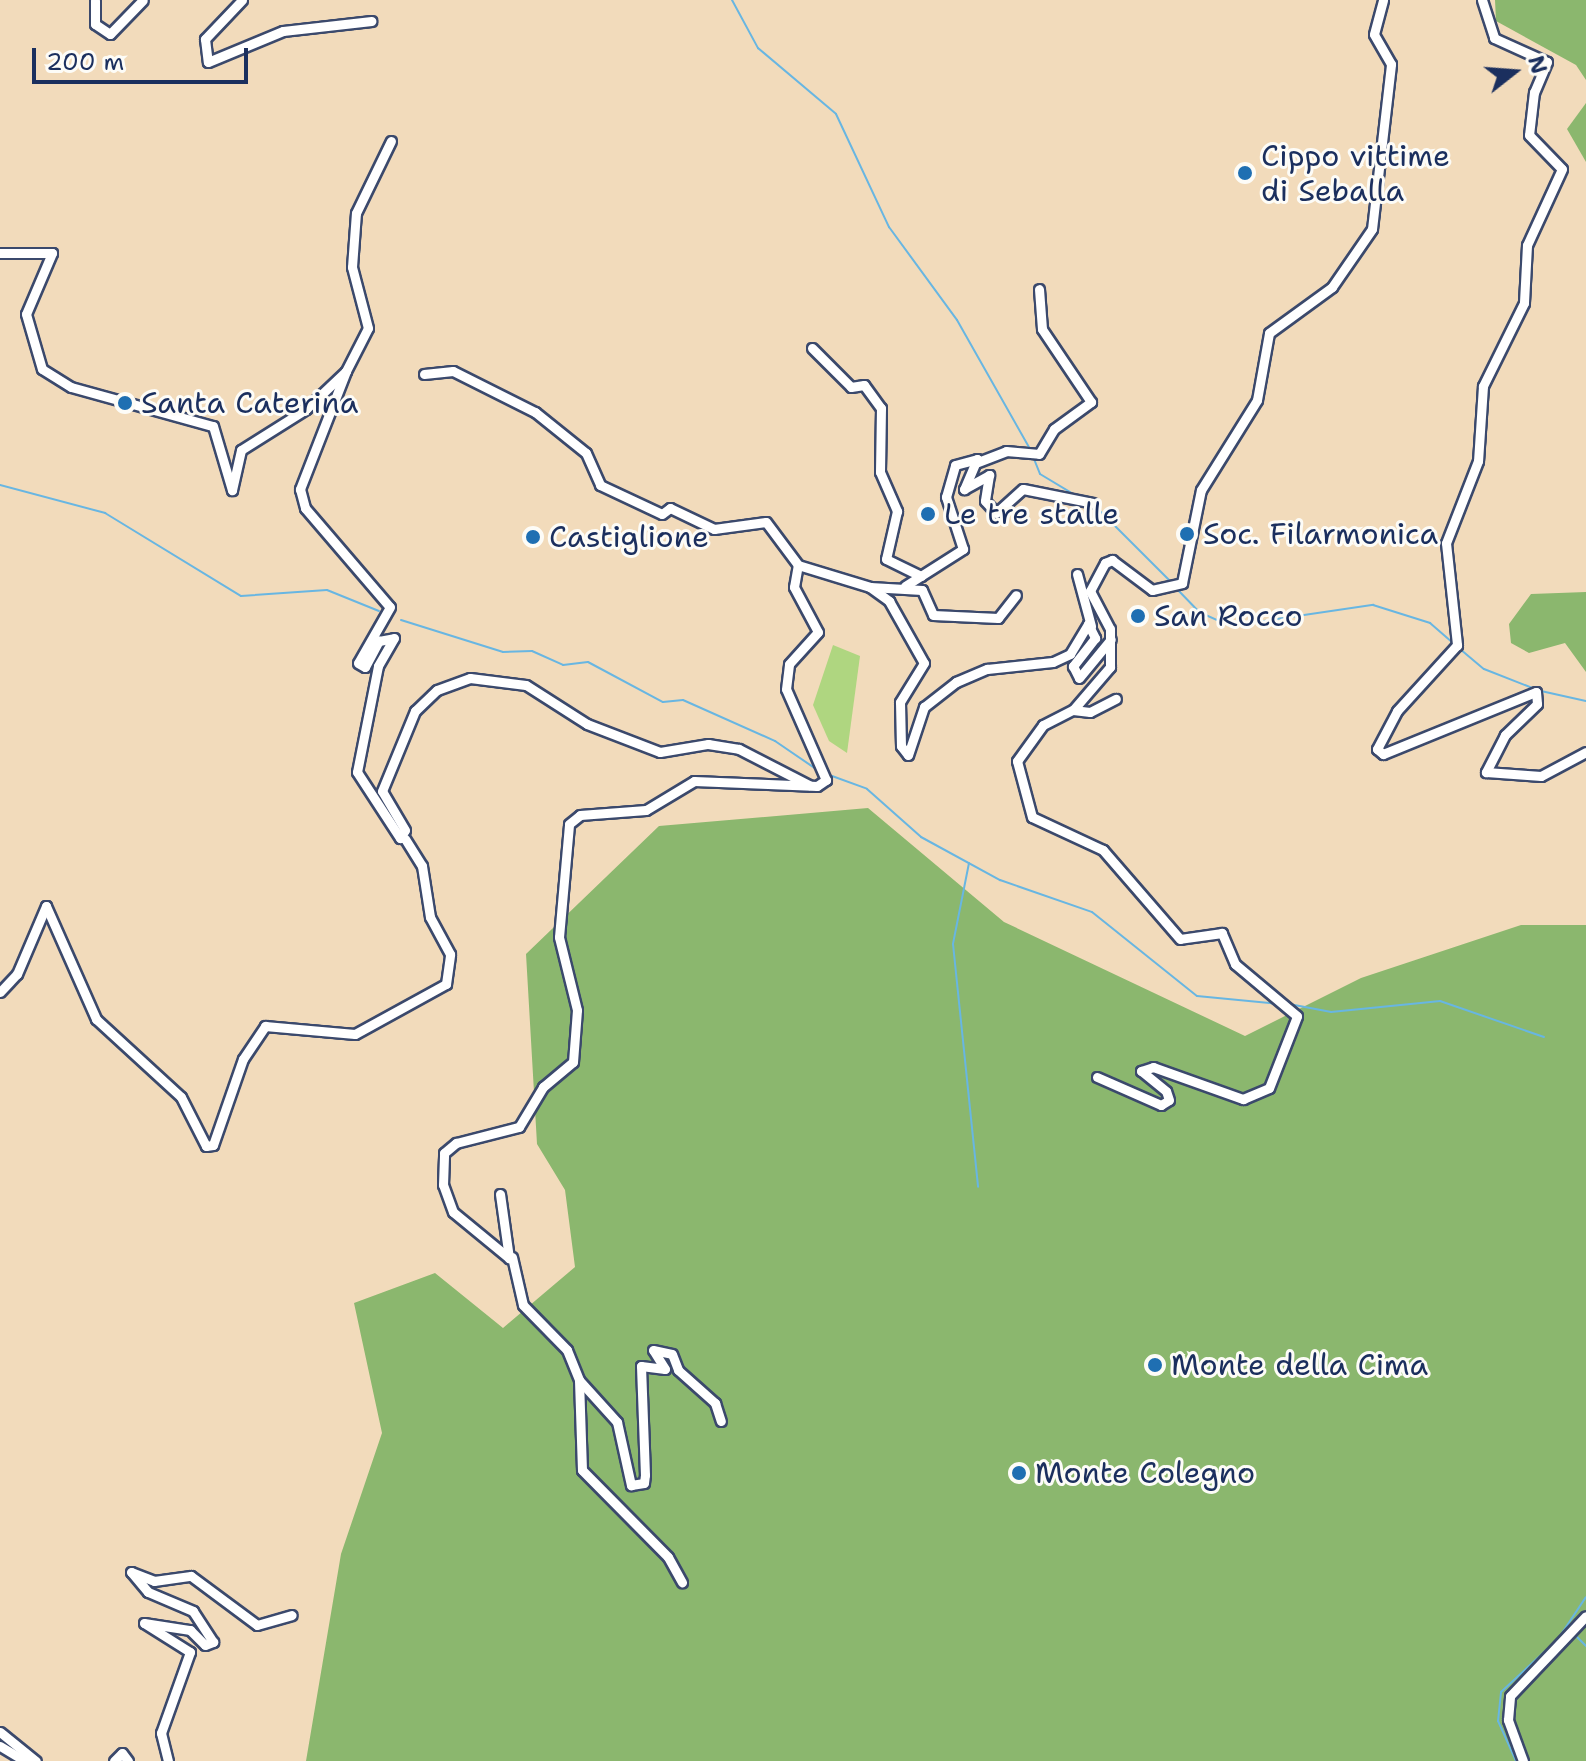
<!DOCTYPE html>
<html>
<head>
<meta charset="utf-8">
<style>
  body { margin:0 }
  #map { position:relative; width:1586px; height:1761px; overflow:hidden; background:#f2dbbb; font-family:"Shantell Sans",sans-serif }
  div>[style] { position:absolute }
  [style*='--x'] { left:calc(var(--x)*1px); top:calc(var(--y)*1px); width:calc(var(--w)*1px); rotate:calc(var(--a)*1deg) }
  .green>* { inset:0; background:#afd680 }
  .forest>* { inset:0; background:#8bb76e }
  .stream>* { height:2px; margin:-1px; padding:0 1px; transform-origin:1px; border-radius:1px; background:#68b6e2 }
  .roads { filter:drop-shadow(2px 0 #3b496c) drop-shadow(-2px 0 #3b496c) drop-shadow(0 2px #3b496c) drop-shadow(0 -2px #3b496c) }
  .minor>* { height:9px; margin:-4.5px; padding:0 4.5px; transform-origin:4.5px; border-radius:4.5px; background:#fff }
  .dots>* { width:22px; height:22px; translate:-50% -50%; box-sizing:border-box; border:4px solid #fdfcf7; border-radius:50% }
  span { translate:-50% -50%; white-space:nowrap; text-align:center; line-height:1.15; -webkit-text-stroke:6px #fdfcf7; paint-order:stroke }
  .poi-label { font-size:30px; color:#1b2f5e }
  .left { translate:0 -50%; text-align:left }
  .north { position:absolute; left:1474px; top:32px; width:80px; height:80px; -webkit-text-stroke:6px #fdfcf7; paint-order:stroke; rotate:73deg; font-size:22px; font-weight:700; line-height:32px; text-align:center; color:#1b2f5e }
  .north::after { content:''; display:block; margin:auto; width:28px; height:36px; background:#1b2f5e; clip-path:polygon(50% 0,100% 100%,50% 72%,0 100%) }
  .scale { position:absolute; left:32px; top:48px; width:216px; height:36px; box-sizing:border-box; border:4px solid #1b2f5e; border-top:0; padding-left:10px; font-size:24px; line-height:28px; white-space:nowrap; color:#1b2f5e; -webkit-text-stroke:6px #fdfcf7; paint-order:stroke }
</style>
</head>
<body>
<div id="map">
  <div class="green">
    <div style="clip-path:polygon(833px 645px,860px 656px,847px 753px,829px 741px,813px 705px)"></div>
  </div>
  <div class="forest">
    <div style="clip-path:polygon(1586px 0,1586px 80px,1576px 65px,1496px 21px,1495px 0)"></div>
    <div style="clip-path:polygon(1586px 103px,1586px 162px,1567px 129px)"></div>
    <div style="clip-path:polygon(1586px 592px,1586px 672px,1565px 643px,1529px 653px,1511px 643px,1509px 624px,1531px 594px)"></div>
    <div style="clip-path:polygon(868px 808px,1004px 922px,1245px 1036px,1361px 978px,1521px 925px,1586px 925px,1586px 1761px,306px 1761px,341px 1554px,382px 1433px,354px 1303px,435px 1273px,503px 1328px,575px 1267px,565px 1190px,537px 1144px,526px 954px,659px 826px)"></div>
  </div>
  <div class="stream">
    <div style="--x:732;--y:0;--w:55;--a:61.6"></div>
    <div style="--x:758;--y:48;--w:102;--a:40.2"></div>
    <div style="--x:836;--y:114;--w:125;--a:64.9"></div>
    <div style="--x:889;--y:227;--w:115;--a:53.8"></div>
    <div style="--x:957;--y:320;--w:148;--a:60.5"></div>
    <div style="--x:1034;--y:459;--w:16;--a:68"></div>
    <div style="--x:1040;--y:474;--w:41;--a:31"></div>
    <div style="--x:0;--y:485;--w:109;--a:14.9"></div>
    <div style="--x:105;--y:513;--w:159;--a:31.4"></div>
    <div style="--x:241;--y:596;--w:86;--a:-4"></div>
    <div style="--x:327;--y:590;--w:56;--a:22"></div>
    <div style="--x:1095;--y:506;--w:109;--a:45"></div>
    <div style="--x:1176;--y:588;--w:33;--a:46"></div>
    <div style="--x:1199;--y:612;--w:34;--a:24"></div>
    <div style="--x:1230;--y:626;--w:145;--a:-8.4"></div>
    <div style="--x:1373;--y:605;--w:60;--a:17.5"></div>
    <div style="--x:1430;--y:623;--w:29;--a:41"></div>
    <div style="--x:401;--y:620;--w:107;--a:17.4"></div>
    <div style="--x:503;--y:652;--w:29;--a:-2"></div>
    <div style="--x:532;--y:651;--w:34;--a:24"></div>
    <div style="--x:563;--y:665;--w:25;--a:-7"></div>
    <div style="--x:588;--y:662;--w:85;--a:28.1"></div>
    <div style="--x:663;--y:702;--w:20;--a:-6"></div>
    <div style="--x:683;--y:700;--w:101;--a:24"></div>
    <div style="--x:775;--y:741;--w:53;--a:34.3"></div>
    <div style="--x:1460;--y:649;--w:31;--a:40"></div>
    <div style="--x:1484;--y:669;--w:55;--a:21.4"></div>
    <div style="--x:1541;--y:691;--w:46;--a:12.5"></div>
    <div style="--x:832;--y:776;--w:37;--a:20"></div>
    <div style="--x:867;--y:789;--w:72;--a:41.6"></div>
    <div style="--x:921;--y:837;--w:90;--a:28.6"></div>
    <div style="--x:1000;--y:880;--w:97;--a:19.2"></div>
    <div style="--x:1092;--y:912;--w:134;--a:38.7"></div>
    <div style="--x:1197;--y:996;--w:81;--a:5.6"></div>
    <div style="--x:969;--y:863;--w:83;--a:101.2"></div>
    <div style="--x:953;--y:944;--w:244;--a:84.1"></div>
    <div style="--x:1289;--y:1004;--w:43;--a:10.8"></div>
    <div style="--x:1331;--y:1012;--w:110;--a:-5.8"></div>
    <div style="--x:1440;--y:1001;--w:110;--a:19.1"></div>
    <div style="--x:1575;--y:1635;--w:16;--a:45"></div>
    <div style="--x:1516;--y:1761;--w:44;--a:-114.2"></div>
    <div style="--x:1498;--y:1721;--w:29;--a:-84"></div>
    <div style="--x:1501;--y:1692;--w:78;--a:-42.9"></div>
    <div style="--x:1558;--y:1639;--w:50;--a:-56.3"></div>
  </div>
  <div class="roads">
    <div class="minor">
      <div style="--x:95;--y:0;--w:24;--a:90"></div>
      <div style="--x:95;--y:24;--w:18;--a:34"></div>
      <div style="--x:110;--y:34;--w:47;--a:-45.9"></div>
      <div style="--x:242;--y:0;--w:54;--a:133.5"></div>
      <div style="--x:205;--y:39;--w:23;--a:83"></div>
      <div style="--x:208;--y:62;--w:81;--a:-22.5"></div>
      <div style="--x:283;--y:31;--w:89;--a:-6.5"></div>
      <div style="--x:1482;--y:0;--w:40;--a:72"></div>
      <div style="--x:1494;--y:38;--w:58;--a:24.4"></div>
      <div style="--x:1547;--y:62;--w:33;--a:113"></div>
      <div style="--x:1534;--y:92;--w:43;--a:96.6"></div>
      <div style="--x:1529;--y:135;--w:47;--a:45.9"></div>
      <div style="--x:1562;--y:169;--w:84;--a:114.7"></div>
      <div style="--x:1527;--y:245;--w:58;--a:93"></div>
      <div style="--x:1524;--y:303;--w:93;--a:116.3"></div>
      <div style="--x:1483;--y:386;--w:75;--a:93.8"></div>
      <div style="--x:1478;--y:461;--w:88;--a:111.3"></div>
      <div style="--x:1446;--y:543;--w:103;--a:83.8"></div>
      <div style="--x:1457;--y:645;--w:89;--a:132.3"></div>
      <div style="--x:1397;--y:711;--w:43;--a:117.8"></div>
      <div style="--x:1377;--y:749;--w:8;--a:40"></div>
      <div style="--x:1383;--y:754;--w:165;--a:-22.1"></div>
      <div style="--x:1536;--y:692;--w:12;--a:85"></div>
      <div style="--x:1537;--y:704;--w:45;--a:135.9"></div>
      <div style="--x:1505;--y:735;--w:42;--a:117.2"></div>
      <div style="--x:1486;--y:772;--w:55;--a:4.2"></div>
      <div style="--x:1541;--y:776;--w:51;--a:-28.1"></div>
      <div style="--x:0;--y:253;--w:52;--a:0"></div>
      <div style="--x:52;--y:253;--w:66;--a:113.1"></div>
      <div style="--x:26;--y:314;--w:57;--a:73.8"></div>
      <div style="--x:42;--y:369;--w:34;--a:32"></div>
      <div style="--x:71;--y:387;--w:147;--a:15.4"></div>
      <div style="--x:213;--y:426;--w:67;--a:73.5"></div>
      <div style="--x:232;--y:490;--w:41;--a:-77.3"></div>
      <div style="--x:241;--y:450;--w:77;--a:-32.2"></div>
      <div style="--x:306;--y:409;--w:55;--a:-43.5"></div>
      <div style="--x:346;--y:371;--w:127;--a:111.3"></div>
      <div style="--x:300;--y:489;--w:20;--a:75"></div>
      <div style="--x:305;--y:508;--w:130;--a:49.4"></div>
      <div style="--x:390;--y:607;--w:64;--a:119.7"></div>
      <div style="--x:358;--y:663;--w:8;--a:30"></div>
      <div style="--x:365;--y:667;--w:30;--a:-62"></div>
      <div style="--x:379;--y:641;--w:15;--a:-11"></div>
      <div style="--x:394;--y:638;--w:32;--a:120"></div>
      <div style="--x:378;--y:666;--w:108;--a:101.2"></div>
      <div style="--x:357;--y:772;--w:79;--a:56.9"></div>
      <div style="--x:400;--y:838;--w:9;--a:-58"></div>
      <div style="--x:405;--y:830;--w:45;--a:-120.5"></div>
      <div style="--x:382;--y:791;--w:87;--a:-67.6"></div>
      <div style="--x:415;--y:711;--w:30;--a:-44"></div>
      <div style="--x:437;--y:690;--w:35;--a:-20"></div>
      <div style="--x:470;--y:678;--w:56;--a:7.1"></div>
      <div style="--x:526;--y:685;--w:72;--a:32.6"></div>
      <div style="--x:587;--y:724;--w:78;--a:21"></div>
      <div style="--x:660;--y:752;--w:49;--a:-9.5"></div>
      <div style="--x:708;--y:744;--w:31;--a:9"></div>
      <div style="--x:739;--y:749;--w:79;--a:27.2"></div>
      <div style="--x:812;--y:348;--w:55;--a:45"></div>
      <div style="--x:851;--y:387;--w:13;--a:-9"></div>
      <div style="--x:864;--y:385;--w:29;--a:54"></div>
      <div style="--x:881;--y:408;--w:64;--a:90.9"></div>
      <div style="--x:880;--y:472;--w:43;--a:66.4"></div>
      <div style="--x:897;--y:511;--w:49;--a:102.9"></div>
      <div style="--x:886;--y:559;--w:39;--a:26"></div>
      <div style="--x:346;--y:371;--w:48;--a:-62.9"></div>
      <div style="--x:368;--y:328;--w:63;--a:-104.7"></div>
      <div style="--x:352;--y:267;--w:54;--a:-85.8"></div>
      <div style="--x:356;--y:213;--w:80;--a:-64.1"></div>
      <div style="--x:424;--y:374;--w:29;--a:-6"></div>
      <div style="--x:453;--y:371;--w:92;--a:26.6"></div>
      <div style="--x:535;--y:412;--w:65;--a:38.8"></div>
      <div style="--x:586;--y:453;--w:35;--a:66"></div>
      <div style="--x:600;--y:485;--w:68;--a:25.1"></div>
      <div style="--x:662;--y:514;--w:10;--a:-37"></div>
      <div style="--x:670;--y:508;--w:49;--a:25.5"></div>
      <div style="--x:714;--y:529;--w:52;--a:-7.7"></div>
      <div style="--x:766;--y:522;--w:54;--a:53.3"></div>
      <div style="--x:978;--y:462;--w:30;--a:-21"></div>
      <div style="--x:1006;--y:451;--w:33;--a:5"></div>
      <div style="--x:1039;--y:454;--w:29;--a:-59"></div>
      <div style="--x:1054;--y:429;--w:46;--a:-36.1"></div>
      <div style="--x:1091;--y:402;--w:88;--a:-123.9"></div>
      <div style="--x:1042;--y:329;--w:40;--a:-94.3"></div>
      <div style="--x:1077;--y:574;--w:54;--a:74.9"></div>
      <div style="--x:905;--y:586;--w:69;--a:-32.5"></div>
      <div style="--x:963;--y:549;--w:55;--a:-108.1"></div>
      <div style="--x:946;--y:497;--w:33;--a:-74"></div>
      <div style="--x:955;--y:465;--w:23;--a:-15"></div>
      <div style="--x:977;--y:459;--w:33;--a:113"></div>
      <div style="--x:964;--y:489;--w:29;--a:-29"></div>
      <div style="--x:989;--y:475;--w:26;--a:99"></div>
      <div style="--x:985;--y:501;--w:16;--a:47"></div>
      <div style="--x:996;--y:513;--w:36;--a:-42"></div>
      <div style="--x:1023;--y:489;--w:71;--a:11.3"></div>
      <div style="--x:870;--y:587;--w:24;--a:36"></div>
      <div style="--x:889;--y:601;--w:71;--a:60.6"></div>
      <div style="--x:924;--y:663;--w:46;--a:121.6"></div>
      <div style="--x:900;--y:702;--w:44;--a:88.7"></div>
      <div style="--x:901;--y:746;--w:11;--a:52"></div>
      <div style="--x:908;--y:755;--w:51;--a:-71.6"></div>
      <div style="--x:924;--y:707;--w:41;--a:-38"></div>
      <div style="--x:956;--y:682;--w:34;--a:-23"></div>
      <div style="--x:987;--y:669;--w:66;--a:-6.1"></div>
      <div style="--x:1053;--y:662;--w:19;--a:-25"></div>
      <div style="--x:1070;--y:654;--w:35;--a:-59"></div>
      <div style="--x:1088;--y:624;--w:16;--a:63"></div>
      <div style="--x:1095;--y:638;--w:36;--a:128"></div>
      <div style="--x:1073;--y:666;--w:13;--a:63"></div>
      <div style="--x:1079;--y:678;--w:50;--a:-50.6"></div>
      <div style="--x:1073;--y:710;--w:17;--a:7"></div>
      <div style="--x:1090;--y:712;--w:29;--a:-27"></div>
      <div style="--x:0;--y:992;--w:25;--a:-47"></div>
      <div style="--x:17;--y:974;--w:74;--a:-66.9"></div>
      <div style="--x:46;--y:906;--w:124;--a:66.1"></div>
      <div style="--x:96;--y:1019;--w:115;--a:42.5"></div>
      <div style="--x:181;--y:1097;--w:55;--a:63"></div>
      <div style="--x:206;--y:1146;--w:7;--a:-8"></div>
      <div style="--x:213;--y:1145;--w:91;--a:-70.8"></div>
      <div style="--x:243;--y:1059;--w:40;--a:-56"></div>
      <div style="--x:265;--y:1026;--w:90;--a:5.1"></div>
      <div style="--x:355;--y:1034;--w:104;--a:-28.8"></div>
      <div style="--x:446;--y:984;--w:30;--a:-82"></div>
      <div style="--x:450;--y:954;--w:42;--a:-118.4"></div>
      <div style="--x:430;--y:917;--w:52;--a:-98.9"></div>
      <div style="--x:422;--y:866;--w:32;--a:-122"></div>
      <div style="--x:1097;--y:1077;--w:70;--a:23.6"></div>
      <div style="--x:1161;--y:1105;--w:9;--a:-32"></div>
      <div style="--x:1169;--y:1100;--w:9;--a:-108"></div>
      <div style="--x:1166;--y:1091;--w:32;--a:-141"></div>
      <div style="--x:1141;--y:1071;--w:13;--a:-18"></div>
      <div style="--x:1153;--y:1067;--w:96;--a:19.6"></div>
      <div style="--x:1243;--y:1099;--w:28;--a:-23"></div>
      <div style="--x:1269;--y:1088;--w:77;--a:-68.7"></div>
      <div style="--x:1297;--y:1016;--w:81;--a:-140"></div>
      <div style="--x:1235;--y:964;--w:34;--a:-113"></div>
      <div style="--x:1222;--y:933;--w:42;--a:171.9"></div>
      <div style="--x:1180;--y:939;--w:118;--a:-130.9"></div>
      <div style="--x:1103;--y:850;--w:78;--a:-155.1"></div>
      <div style="--x:1032;--y:817;--w:58;--a:-105"></div>
      <div style="--x:1017;--y:761;--w:44;--a:-54.2"></div>
      <div style="--x:1043;--y:725;--w:34;--a:-27"></div>
      <div style="--x:1073;--y:710;--w:57;--a:-49.3"></div>
      <div style="--x:1110;--y:667;--w:38;--a:-90"></div>
      <div style="--x:1110;--y:629;--w:43;--a:-117.8"></div>
      <div style="--x:1090;--y:591;--w:32;--a:-62"></div>
      <div style="--x:1105;--y:563;--w:8;--a:-23"></div>
      <div style="--x:1112;--y:560;--w:50;--a:36.9"></div>
      <div style="--x:1152;--y:590;--w:31;--a:-13"></div>
      <div style="--x:1182;--y:583;--w:95;--a:-78.5"></div>
      <div style="--x:1201;--y:490;--w:106;--a:-58.1"></div>
      <div style="--x:1257;--y:400;--w:68;--a:-79.8"></div>
      <div style="--x:1269;--y:333;--w:78;--a:-36.1"></div>
      <div style="--x:1332;--y:287;--w:70;--a:-55.4"></div>
      <div style="--x:1372;--y:229;--w:166;--a:-83.4"></div>
      <div style="--x:1391;--y:64;--w:34;--a:-120"></div>
      <div style="--x:1374;--y:34;--w:35;--a:-75"></div>
      <div style="--x:500;--y:1194;--w:65;--a:82"></div>
      <div style="--x:509;--y:1258;--w:72;--a:-140.6"></div>
      <div style="--x:453;--y:1212;--w:29;--a:-110"></div>
      <div style="--x:443;--y:1185;--w:32;--a:-88"></div>
      <div style="--x:444;--y:1153;--w:16;--a:-40"></div>
      <div style="--x:456;--y:1143;--w:65;--a:-14.3"></div>
      <div style="--x:519;--y:1127;--w:47;--a:-59"></div>
      <div style="--x:543;--y:1087;--w:39;--a:-40"></div>
      <div style="--x:573;--y:1062;--w:52;--a:-85.6"></div>
      <div style="--x:577;--y:1010;--w:75;--a:-103.9"></div>
      <div style="--x:559;--y:937;--w:113;--a:-84.9"></div>
      <div style="--x:569;--y:824;--w:14;--a:-39"></div>
      <div style="--x:580;--y:815;--w:66;--a:-4.3"></div>
      <div style="--x:646;--y:810;--w:56;--a:-31.1"></div>
      <div style="--x:694;--y:781;--w:123;--a:2.3"></div>
      <div style="--x:817;--y:786;--w:11;--a:-34"></div>
      <div style="--x:826;--y:780;--w:99;--a:-113.7"></div>
      <div style="--x:786;--y:689;--w:25;--a:-83"></div>
      <div style="--x:789;--y:664;--w:43;--a:-47.8"></div>
      <div style="--x:818;--y:632;--w:51;--a:-118.1"></div>
      <div style="--x:794;--y:587;--w:22;--a:-80"></div>
      <div style="--x:798;--y:565;--w:75;--a:17"></div>
      <div style="--x:870;--y:587;--w:52;--a:3.3"></div>
      <div style="--x:922;--y:590;--w:27;--a:66"></div>
      <div style="--x:933;--y:615;--w:65;--a:2.6"></div>
      <div style="--x:998;--y:618;--w:29;--a:-52"></div>
      <div style="--x:512;--y:1257;--w:49;--a:77.1"></div>
      <div style="--x:523;--y:1305;--w:63;--a:45.6"></div>
      <div style="--x:567;--y:1350;--w:32;--a:68"></div>
      <div style="--x:579;--y:1380;--w:57;--a:47.9"></div>
      <div style="--x:617;--y:1422;--w:65;--a:77.5"></div>
      <div style="--x:631;--y:1485;--w:13;--a:-9"></div>
      <div style="--x:644;--y:1483;--w:8;--a:-83"></div>
      <div style="--x:645;--y:1475;--w:109;--a:-92.1"></div>
      <div style="--x:641;--y:1366;--w:24;--a:7"></div>
      <div style="--x:665;--y:1369;--w:22;--a:-122"></div>
      <div style="--x:653;--y:1350;--w:19;--a:12"></div>
      <div style="--x:672;--y:1354;--w:17;--a:69"></div>
      <div style="--x:678;--y:1370;--w:50;--a:41.7"></div>
      <div style="--x:715;--y:1403;--w:19;--a:72"></div>
      <div style="--x:579;--y:1380;--w:90;--a:88.1"></div>
      <div style="--x:582;--y:1470;--w:122;--a:45.3"></div>
      <div style="--x:668;--y:1557;--w:29;--a:61"></div>
      <div style="--x:0;--y:1732;--w:46;--a:38.9"></div>
      <div style="--x:0;--y:1746;--w:29;--a:31"></div>
      <div style="--x:114;--y:1761;--w:11;--a:-45"></div>
      <div style="--x:122;--y:1753;--w:10;--a:53"></div>
      <div style="--x:168;--y:1761;--w:29;--a:-104"></div>
      <div style="--x:161;--y:1733;--w:86;--a:-70.3"></div>
      <div style="--x:190;--y:1652;--w:54;--a:-147.8"></div>
      <div style="--x:144;--y:1623;--w:47;--a:8.7"></div>
      <div style="--x:190;--y:1630;--w:21;--a:45"></div>
      <div style="--x:205;--y:1645;--w:9;--a:-21"></div>
      <div style="--x:213;--y:1642;--w:37;--a:-123"></div>
      <div style="--x:193;--y:1611;--w:49;--a:-157.1"></div>
      <div style="--x:148;--y:1592;--w:26;--a:-130"></div>
      <div style="--x:131;--y:1572;--w:25;--a:21"></div>
      <div style="--x:154;--y:1581;--w:37;--a:-8"></div>
      <div style="--x:191;--y:1576;--w:82;--a:36.6"></div>
      <div style="--x:257;--y:1625;--w:36;--a:-16"></div>
      <div style="--x:1523;--y:1761;--w:44;--a:-110.1"></div>
      <div style="--x:1508;--y:1720;--w:24;--a:-85"></div>
      <div style="--x:1510;--y:1696;--w:110;--a:-46.5"></div>
    </div>
  </div>
  <div class="dots">
    <div style="left:1245px;top:173px;background:#1f6fb2"></div>
    <div style="left:125px;top:403px;background:#1f6fb2"></div>
    <div style="left:928px;top:514px;background:#1f6fb2"></div>
    <div style="left:1187px;top:534px;background:#1f6fb2"></div>
    <div style="left:533px;top:537px;background:#1f6fb2"></div>
    <div style="left:1138px;top:616px;background:#1f6fb2"></div>
    <div style="left:1155px;top:1365px;background:#1f6fb2"></div>
    <div style="left:1019px;top:1473px;background:#1f6fb2"></div>
  </div>
  <div class="poi-label">
    <span class="left" style="left:1261px;top:173px">Cippo vittime<br>di Seballa</span>
    <span class="left" style="left:141px;top:403px">Santa Caterina</span>
    <span class="left" style="left:944px;top:514px">Le tre stalle</span>
    <span class="left" style="left:1203px;top:534px">Soc. Filarmonica</span>
    <span class="left" style="left:549px;top:537px">Castiglione</span>
    <span class="left" style="left:1154px;top:616px">San Rocco</span>
    <span class="left" style="left:1171px;top:1365px">Monte della Cima</span>
    <span class="left" style="left:1035px;top:1473px">Monte Colegno</span>
  </div>
  <div class="north">N</div>
  <div class="scale">200 m</div>
</div>
</body>
</html>
